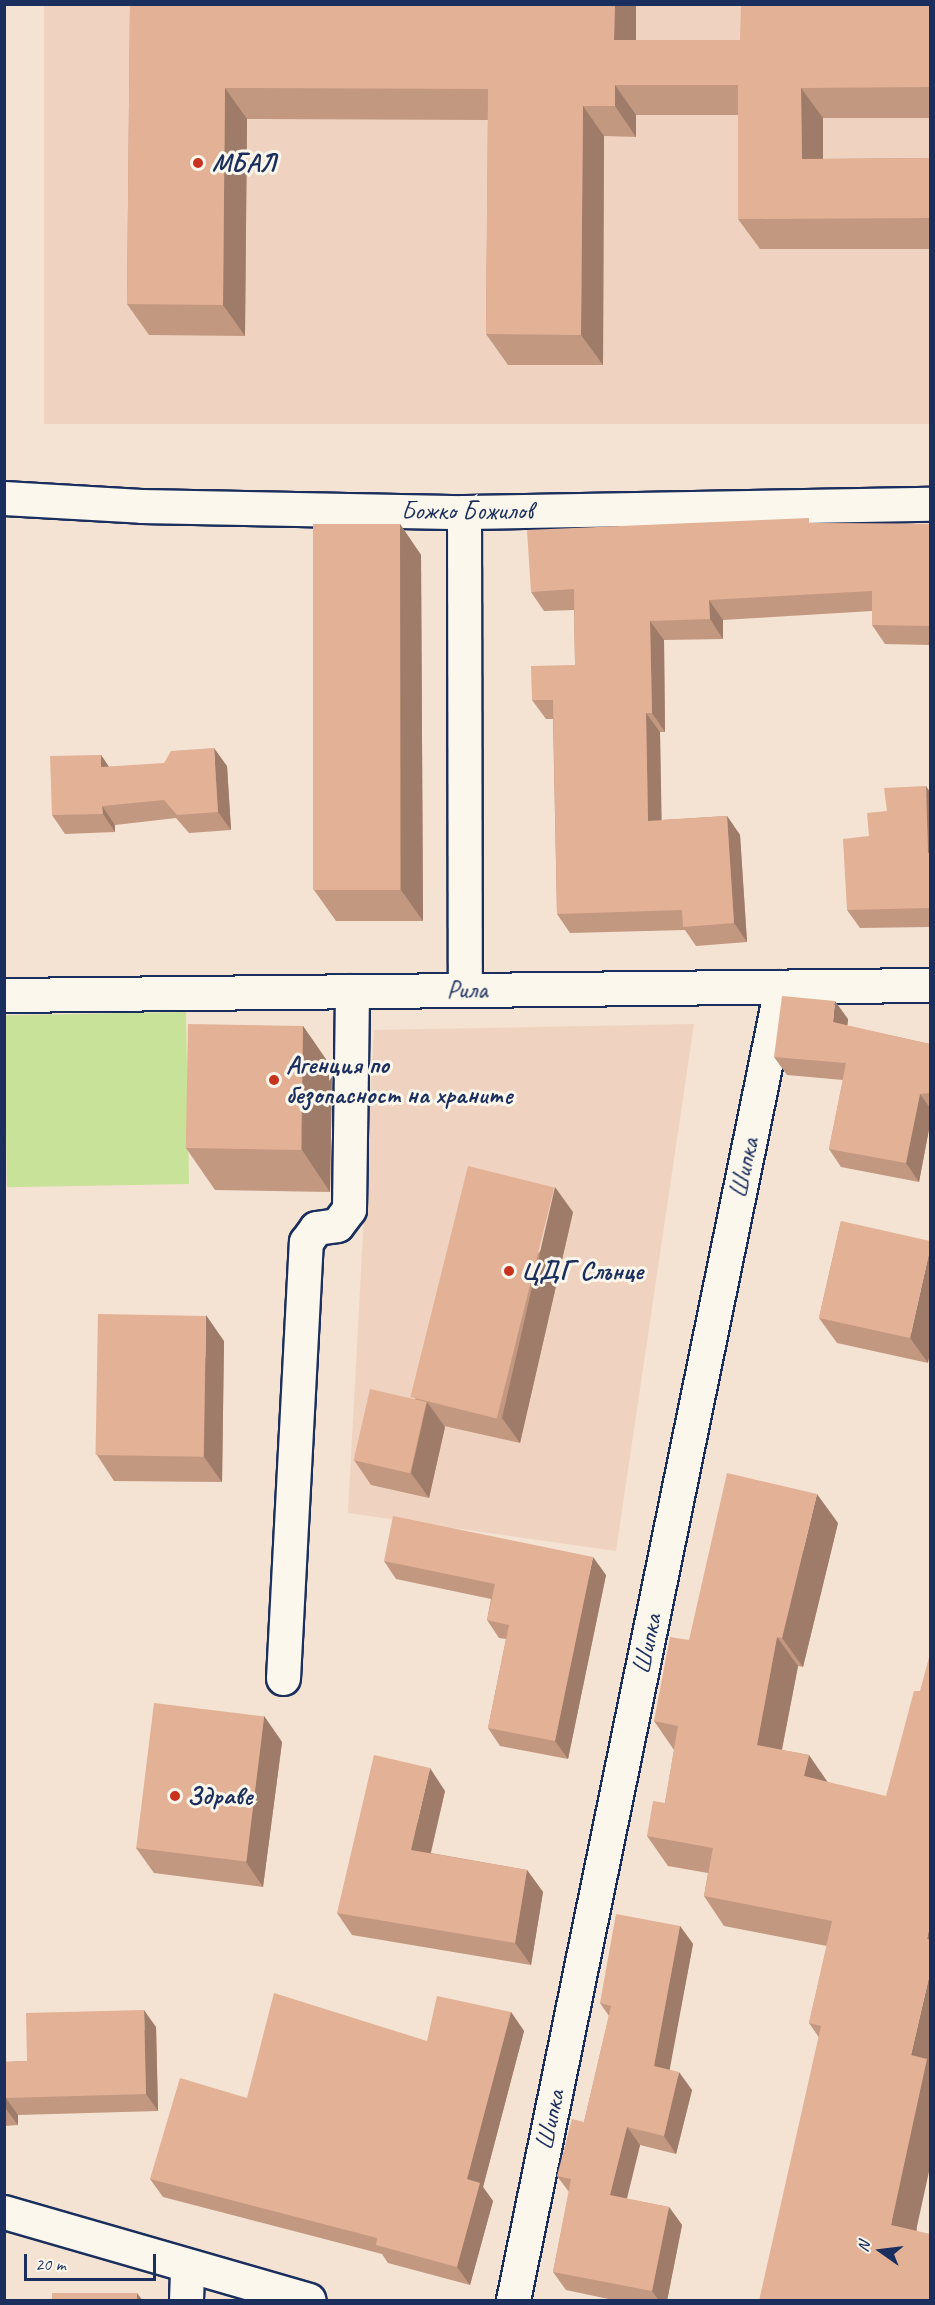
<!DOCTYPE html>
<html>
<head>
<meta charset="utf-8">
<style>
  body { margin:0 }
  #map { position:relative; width:935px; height:2305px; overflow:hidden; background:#f4e2d2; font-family:Caveat,sans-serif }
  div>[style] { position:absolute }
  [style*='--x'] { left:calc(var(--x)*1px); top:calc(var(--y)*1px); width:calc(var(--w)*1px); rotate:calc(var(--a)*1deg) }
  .built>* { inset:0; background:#efd3c0; transform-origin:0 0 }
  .green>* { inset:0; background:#c8e399; transform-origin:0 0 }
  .roads { filter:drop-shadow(2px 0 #1b2f5e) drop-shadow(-2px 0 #1b2f5e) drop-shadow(0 2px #1b2f5e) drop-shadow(0 -2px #1b2f5e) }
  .minor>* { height:33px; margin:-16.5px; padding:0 16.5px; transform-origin:16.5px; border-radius:16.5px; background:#fbf7ec }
  .wall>* { inset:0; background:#c39881 }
  .shaded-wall>* { inset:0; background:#9f7c69 }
  .building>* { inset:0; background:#e3b196; transform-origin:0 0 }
  .dots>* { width:16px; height:16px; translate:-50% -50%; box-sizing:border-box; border:3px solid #fbf7ec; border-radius:50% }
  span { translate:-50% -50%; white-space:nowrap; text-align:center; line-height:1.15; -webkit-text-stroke:6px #fbf7ec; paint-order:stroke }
  .poi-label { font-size:26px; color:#1b2f5e; font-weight:700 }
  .left { translate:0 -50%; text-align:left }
  .street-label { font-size:26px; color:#1b2f5e }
  .frame { position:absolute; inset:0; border:6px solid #1b2f5e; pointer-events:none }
  .north { position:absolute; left:851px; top:2221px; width:60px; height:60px; -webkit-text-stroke:4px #fbf7ec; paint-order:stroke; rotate:284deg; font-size:16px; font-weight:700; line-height:24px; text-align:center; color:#1b2f5e }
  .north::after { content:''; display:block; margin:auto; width:21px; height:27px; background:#1b2f5e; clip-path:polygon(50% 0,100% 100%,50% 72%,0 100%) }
  .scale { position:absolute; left:24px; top:2254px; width:132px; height:27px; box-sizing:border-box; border:3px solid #1b2f5e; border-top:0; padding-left:8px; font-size:18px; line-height:21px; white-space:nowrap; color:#1b2f5e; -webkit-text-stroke:4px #fbf7ec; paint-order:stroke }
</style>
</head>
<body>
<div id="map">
  <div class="built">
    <div style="left:44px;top:5px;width:886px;height:419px"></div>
    <div style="clip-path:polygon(694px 1024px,616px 1551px,348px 1513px,374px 1030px)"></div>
  </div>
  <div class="green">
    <div style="left:186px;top:1012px;width:172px;height:182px;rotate:89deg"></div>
  </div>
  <div class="roads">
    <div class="minor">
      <div style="--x:4;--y:498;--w:137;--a:3.3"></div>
      <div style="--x:141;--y:506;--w:323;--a:1.1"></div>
      <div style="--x:464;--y:512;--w:466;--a:-1"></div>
      <div style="--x:464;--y:512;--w:478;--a:89.9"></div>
      <div style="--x:4;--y:995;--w:926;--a:-0.62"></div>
      <div style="--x:283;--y:1678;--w:437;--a:-87"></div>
      <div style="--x:306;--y:1242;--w:17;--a:-54"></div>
      <div style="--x:316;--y:1228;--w:21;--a:-8"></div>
      <div style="--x:337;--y:1225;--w:20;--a:-53"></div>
      <div style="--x:349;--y:1209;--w:218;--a:-89.2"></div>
      <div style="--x:4;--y:2212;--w:317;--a:16.1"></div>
      <div style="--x:186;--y:2300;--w:32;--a:-88"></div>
      <div style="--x:513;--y:2300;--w:1340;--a:-78.46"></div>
    </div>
  </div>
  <div class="wall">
    <div style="clip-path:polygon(130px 4px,636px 4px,636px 40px,740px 40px,930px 4px,930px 118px,823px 118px,823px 159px,930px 158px,930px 249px,760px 249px,738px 219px,738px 115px,636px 115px,636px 137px,604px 136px,603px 365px,508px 365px,486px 334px,488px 120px,247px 119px,245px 336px,149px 335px,127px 304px)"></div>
    <div style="clip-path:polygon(812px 523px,930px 524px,930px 645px,885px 644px,872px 625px,872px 611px,723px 620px,723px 639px,664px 640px,665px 732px,660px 732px,661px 820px,727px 816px,740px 835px,747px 942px,696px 946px,685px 930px,570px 933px,557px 914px,553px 719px,546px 719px,532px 700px,575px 665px,574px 610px,544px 611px,531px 592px)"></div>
    <div style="clip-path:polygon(400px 524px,421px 555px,423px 921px,336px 921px,314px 890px)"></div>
    <div style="clip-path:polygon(101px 755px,109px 767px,227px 766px,231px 830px,189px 833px,176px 818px,115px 825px,115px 832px,65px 834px,52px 815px)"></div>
    <div style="clip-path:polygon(930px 792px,930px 927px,860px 928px,847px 910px,869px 836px,887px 811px)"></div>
    <div style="clip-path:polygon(848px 1019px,847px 1026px,930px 1044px,930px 1124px,919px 1182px,841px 1167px,829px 1149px,843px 1080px,787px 1075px,774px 1057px)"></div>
    <div style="clip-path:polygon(303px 1026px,332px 1068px,330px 1192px,215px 1190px,186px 1148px)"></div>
    <div style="clip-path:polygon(573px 1212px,520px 1443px,444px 1426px,445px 1427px,429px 1498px,371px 1485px,354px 1460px,415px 1399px)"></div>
    <div style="clip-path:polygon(841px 1221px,928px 1363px,837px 1343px,819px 1318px)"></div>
    <div style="clip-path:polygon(224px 1341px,222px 1482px,114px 1481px,97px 1455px)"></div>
    <div style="clip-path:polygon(838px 1523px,803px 1667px,798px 1666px,782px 1750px,809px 1755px,917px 2230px,930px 2301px,818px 2036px,809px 2023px,827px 1946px,724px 1926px,704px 1896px,708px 1873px,668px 1866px,647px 1836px,665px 1803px,674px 1750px,654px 1721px,689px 1640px)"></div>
    <div style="clip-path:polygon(384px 1561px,606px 1575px,568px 1759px,500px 1746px,488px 1728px,506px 1639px,499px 1638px,487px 1620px,491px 1599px,396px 1579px)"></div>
    <div style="clip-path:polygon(264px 1716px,282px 1742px,263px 1887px,154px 1873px,136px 1848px)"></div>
    <div style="clip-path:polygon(445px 1791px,431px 1853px,527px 1870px,543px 1892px,531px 1965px,352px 1935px,337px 1913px)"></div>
    <div style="clip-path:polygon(680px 1926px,693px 1944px,669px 2069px,692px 2090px,676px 2154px,640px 2145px,627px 2199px,669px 2207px,682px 2225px,667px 2301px,618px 2301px,566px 2290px,553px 2272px,569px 2192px,557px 2176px,584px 2122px,609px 2016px,600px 2003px)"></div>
    <div style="clip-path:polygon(511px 2012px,524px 2031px,483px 2187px,493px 2201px,470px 2285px,388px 2263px,382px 2254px,163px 2197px,150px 2179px,247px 2098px,427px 2041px)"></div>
    <div style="clip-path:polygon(156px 2027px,158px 2111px,18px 2115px,18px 2125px,4px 2126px,4px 2062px,27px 2061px)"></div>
  </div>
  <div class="shaded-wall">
    <div style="clip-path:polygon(615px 4px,636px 4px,636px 71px,614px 40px)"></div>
    <div style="clip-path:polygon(615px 85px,636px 115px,636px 137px,615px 106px)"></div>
    <div style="clip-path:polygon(225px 88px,247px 119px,245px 336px,223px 305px)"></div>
    <div style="clip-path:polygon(801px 88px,823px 118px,823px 190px,802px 159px)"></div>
    <div style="clip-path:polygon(583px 106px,604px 136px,603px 365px,581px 335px)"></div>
    <div style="clip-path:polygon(400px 524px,421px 555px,423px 921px,401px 890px)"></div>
    <div style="clip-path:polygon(709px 600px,723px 620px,723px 639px,710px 619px)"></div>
    <div style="clip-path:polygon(650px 621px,664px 640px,665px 732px,652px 713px)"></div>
    <div style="clip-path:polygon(646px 713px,660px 732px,662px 840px,648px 821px)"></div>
    <div style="clip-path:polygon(214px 748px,227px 766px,231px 830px,218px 812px)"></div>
    <div style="clip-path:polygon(101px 755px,113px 773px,101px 767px)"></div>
    <div style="clip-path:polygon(926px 786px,930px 792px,930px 857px,928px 853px)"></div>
    <div style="clip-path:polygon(102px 806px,115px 825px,115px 832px,103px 814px)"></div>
    <div style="clip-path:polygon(727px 816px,740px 835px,747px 942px,734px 923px)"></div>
    <div style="clip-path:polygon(835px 1001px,848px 1019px,846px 1041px,833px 1022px)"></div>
    <div style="clip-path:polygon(303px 1026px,332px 1068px,330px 1192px,302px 1150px)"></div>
    <div style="clip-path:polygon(920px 1094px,930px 1108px,930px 1124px,919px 1182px,906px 1163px)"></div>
    <div style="clip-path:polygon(555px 1187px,573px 1212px,520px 1443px,502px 1418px)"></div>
    <div style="clip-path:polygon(930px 1249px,930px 1353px,928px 1363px,910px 1338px)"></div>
    <div style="clip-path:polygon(206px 1315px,224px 1341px,222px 1482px,204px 1457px)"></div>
    <div style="clip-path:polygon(427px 1402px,445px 1427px,429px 1498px,411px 1473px)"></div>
    <div style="clip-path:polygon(817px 1494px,838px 1523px,803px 1667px,782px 1638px)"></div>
    <div style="clip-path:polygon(593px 1557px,606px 1575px,568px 1759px,555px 1741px)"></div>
    <div style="clip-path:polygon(777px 1637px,798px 1666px,777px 1774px,757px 1745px)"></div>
    <div style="clip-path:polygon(264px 1716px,282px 1742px,263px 1887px,246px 1862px)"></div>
    <div style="clip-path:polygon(809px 1755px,829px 1784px,804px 1776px)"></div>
    <div style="clip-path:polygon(430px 1768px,445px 1791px,426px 1872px,411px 1850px)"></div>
    <div style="clip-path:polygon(527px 1870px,543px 1892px,531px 1965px,515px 1943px)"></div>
    <div style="clip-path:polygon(930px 1924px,930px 1944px,927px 1939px)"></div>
    <div style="clip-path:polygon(680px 1926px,693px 1944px,667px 2084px,654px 2066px)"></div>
    <div style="clip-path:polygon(930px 1973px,930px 2167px,911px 2254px,891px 2225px,911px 2055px)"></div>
    <div style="clip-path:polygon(144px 2010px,156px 2027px,158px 2111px,146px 2094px)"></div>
    <div style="clip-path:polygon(511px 2012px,524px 2031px,483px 2187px,493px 2201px,470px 2285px,457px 2267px,467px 2179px)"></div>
    <div style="clip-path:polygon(679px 2072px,692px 2090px,676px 2154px,664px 2136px)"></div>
    <div style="clip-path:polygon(6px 2098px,18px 2115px,18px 2125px,6px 2109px)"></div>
    <div style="clip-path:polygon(627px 2127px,640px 2145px,623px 2213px,610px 2195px)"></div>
    <div style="clip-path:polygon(669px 2207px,682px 2225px,667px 2301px,659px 2301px,652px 2291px)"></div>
    <div style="clip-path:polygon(137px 2293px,143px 2301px,137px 2301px)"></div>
  </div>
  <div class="building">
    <div style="clip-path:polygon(130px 4px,615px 4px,614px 40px,740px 40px,741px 4px,930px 4px,930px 87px,801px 88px,802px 159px,930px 158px,930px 218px,738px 219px,738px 85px,615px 85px,615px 106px,583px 106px,581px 335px,486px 334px,488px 89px,225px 88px,223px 305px,127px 304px)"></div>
    <div style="clip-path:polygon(809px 518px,809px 523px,930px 524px,930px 626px,872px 625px,872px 591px,709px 600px,710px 619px,650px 621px,652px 713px,646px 713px,648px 821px,727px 816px,734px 923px,683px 927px,682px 910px,557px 914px,553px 700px,532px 700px,531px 666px,575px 665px,574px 589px,531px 592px,527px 530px)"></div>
    <div style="left:313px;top:524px;width:87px;height:366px"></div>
    <div style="clip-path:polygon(214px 748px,218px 812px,177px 815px,164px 800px,102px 806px,103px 814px,52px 815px,50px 756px,101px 755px,101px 767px,164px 763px,171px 751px)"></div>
    <div style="clip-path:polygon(926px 786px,928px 853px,930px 853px,930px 908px,847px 910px,843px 839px,869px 836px,867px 813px,887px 811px,884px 788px)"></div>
    <div style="clip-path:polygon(782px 996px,835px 1001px,833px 1022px,930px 1044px,930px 1093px,920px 1094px,906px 1163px,829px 1149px,846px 1063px,774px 1057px)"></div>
    <div style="left:188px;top:1024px;width:115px;height:124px;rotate:1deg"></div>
    <div style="left:468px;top:1166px;width:89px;height:238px;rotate:14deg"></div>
    <div style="clip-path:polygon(841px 1221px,930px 1241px,930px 1249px,910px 1338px,819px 1318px)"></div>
    <div style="left:98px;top:1314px;width:108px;height:141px;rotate:1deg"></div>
    <div style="left:370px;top:1389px;width:58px;height:73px;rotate:13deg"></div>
    <div style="clip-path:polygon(727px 1473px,817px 1494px,782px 1638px,777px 1637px,757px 1745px,809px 1755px,804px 1776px,886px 1796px,914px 1691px,920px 1691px,930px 1654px,930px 1924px,927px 1939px,930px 1939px,930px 1973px,911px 2055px,927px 2059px,891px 2225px,930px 2234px,930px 2301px,759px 2301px,821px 2026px,809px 2023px,832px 1921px,704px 1896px,713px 1848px,647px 1836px,653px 1801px,665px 1803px,678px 1726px,654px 1721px,670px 1637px,689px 1640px)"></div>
    <div style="clip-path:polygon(393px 1516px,593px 1557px,555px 1741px,488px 1728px,509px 1625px,487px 1620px,495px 1584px,384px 1561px)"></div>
    <div style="left:154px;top:1703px;width:111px;height:146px;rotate:7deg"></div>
    <div style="clip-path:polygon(374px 1755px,430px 1768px,411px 1850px,527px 1870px,515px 1943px,337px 1913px)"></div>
    <div style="clip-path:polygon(616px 1914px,680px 1926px,654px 2066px,679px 2072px,664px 2136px,627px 2127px,610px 2195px,669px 2207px,652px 2291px,553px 2272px,571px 2179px,557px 2176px,572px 2119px,584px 2122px,611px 2006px,600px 2003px)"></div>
    <div style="clip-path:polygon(274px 1993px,427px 2041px,437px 1996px,511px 2012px,467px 2179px,480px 2183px,457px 2267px,376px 2245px,377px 2238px,150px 2179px,180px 2078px,247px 2098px)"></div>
    <div style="clip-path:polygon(144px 2010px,146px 2094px,6px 2098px,6px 2109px,4px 2109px,4px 2062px,27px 2061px,26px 2013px)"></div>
    <div style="left:52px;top:2293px;width:85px;height:8px"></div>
  </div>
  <div class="dots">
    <div style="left:198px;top:163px;background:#c8321e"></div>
    <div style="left:274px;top:1080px;background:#c8321e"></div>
    <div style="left:509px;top:1271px;background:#c8321e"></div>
    <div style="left:175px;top:1796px;background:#c8321e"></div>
  </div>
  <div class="poi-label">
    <span class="left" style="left:212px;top:163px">МБАЛ</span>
    <span class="left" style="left:286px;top:1080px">Агенция по<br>безопасност на храните</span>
    <span class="left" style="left:521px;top:1271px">ЦДГ Слънце</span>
    <span class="left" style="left:187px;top:1796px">Здраве</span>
  </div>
  <div class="street-label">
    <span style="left:467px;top:511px">Божко Божилов</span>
    <span style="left:467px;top:990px;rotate:-1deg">Рила</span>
    <span style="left:744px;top:1168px;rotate:-78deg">Шипка</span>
    <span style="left:647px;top:1644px;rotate:-78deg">Шипка</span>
    <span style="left:550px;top:2120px;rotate:-78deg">Шипка</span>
  </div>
  <div class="frame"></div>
  <div class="north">N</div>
  <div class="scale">20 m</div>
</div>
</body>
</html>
